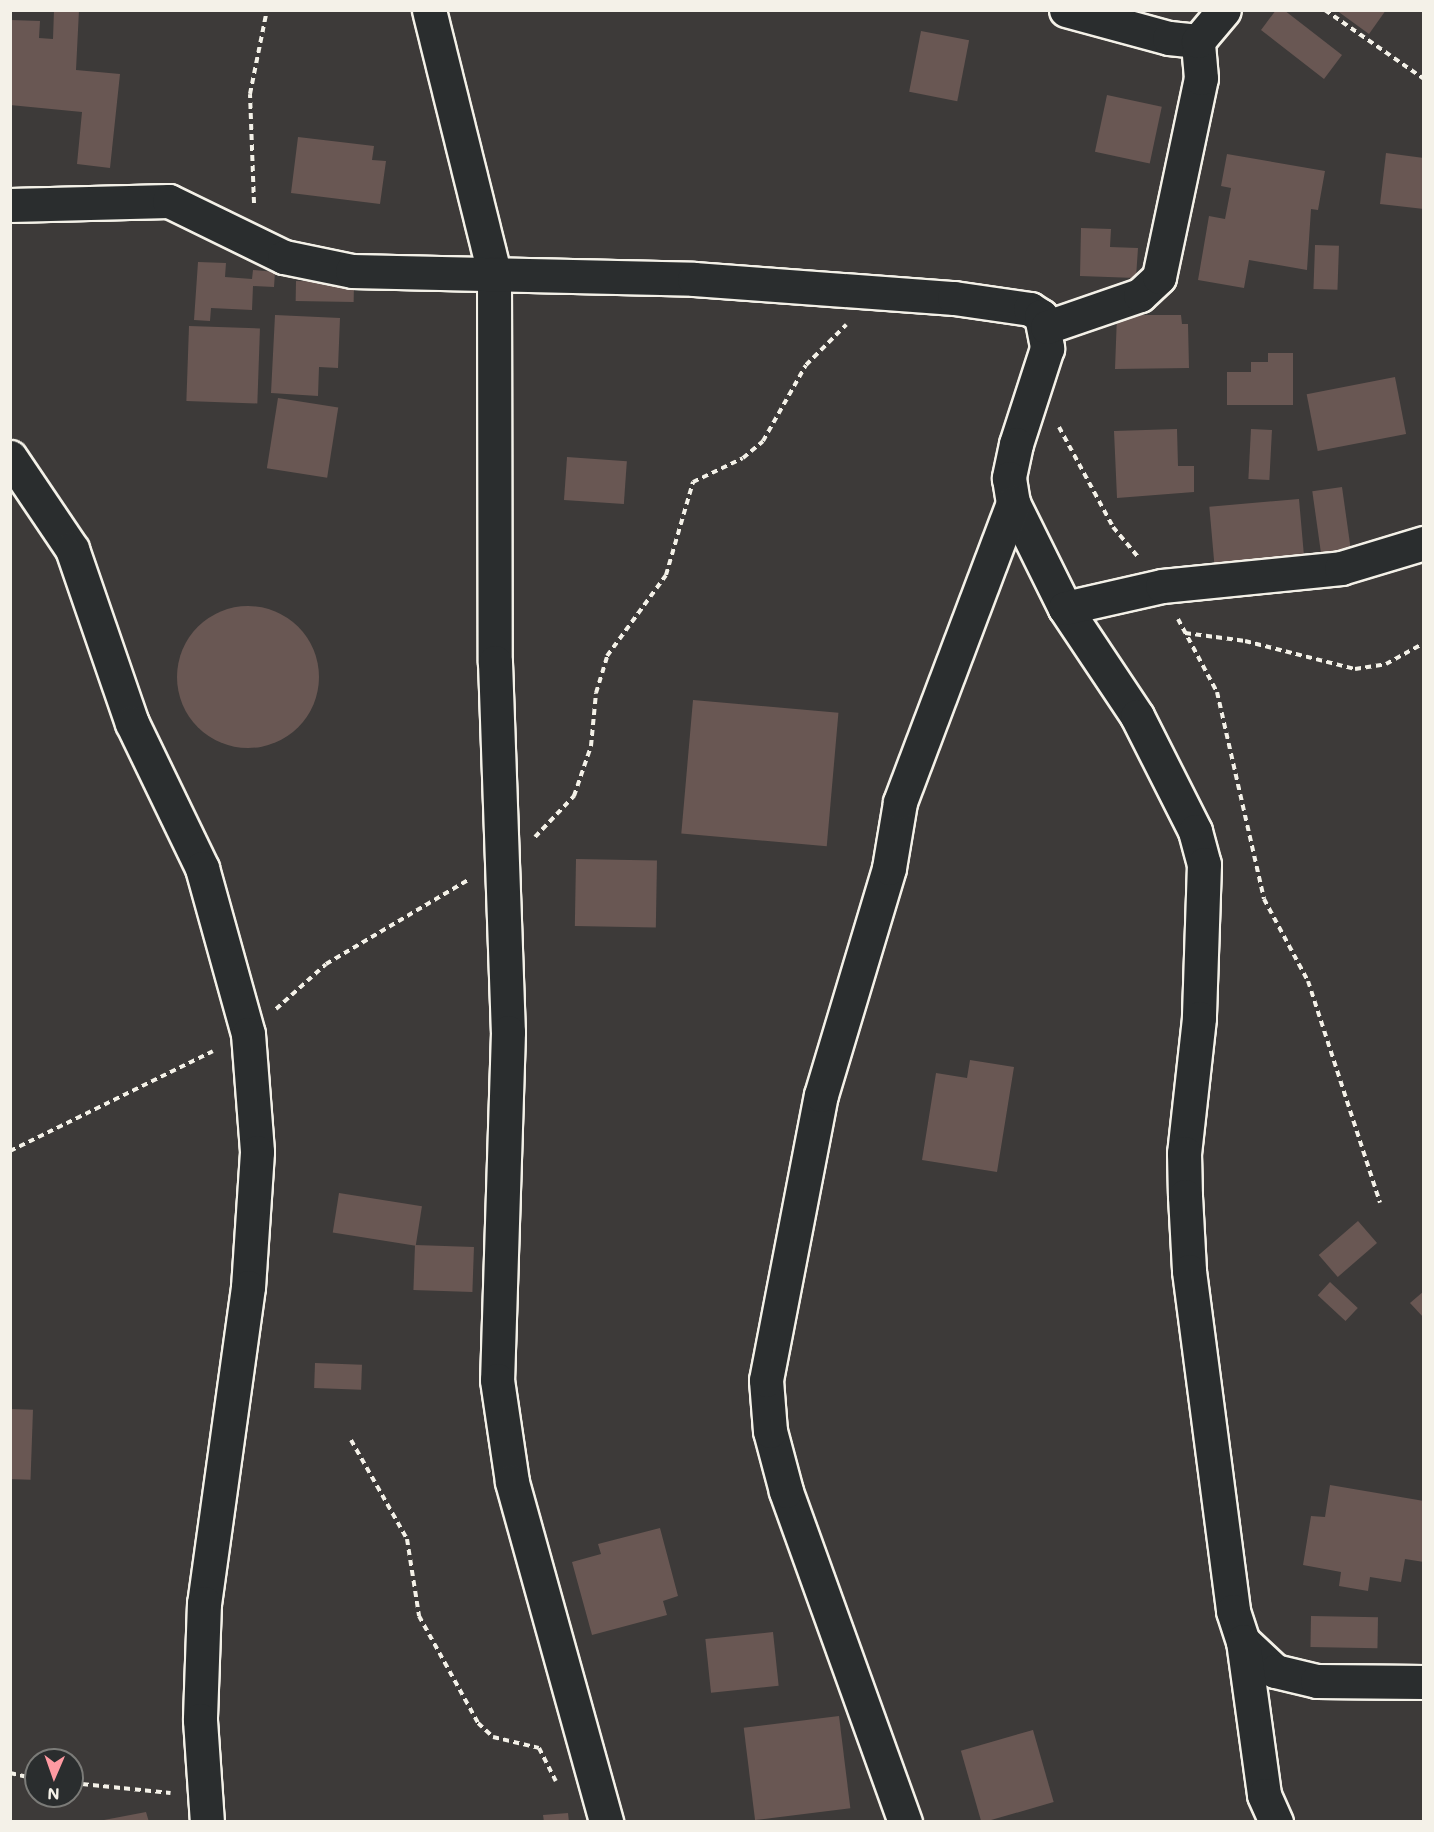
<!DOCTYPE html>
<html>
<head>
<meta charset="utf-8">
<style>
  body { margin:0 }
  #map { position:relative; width:1434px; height:1832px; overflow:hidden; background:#3d3a39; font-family:Mali,sans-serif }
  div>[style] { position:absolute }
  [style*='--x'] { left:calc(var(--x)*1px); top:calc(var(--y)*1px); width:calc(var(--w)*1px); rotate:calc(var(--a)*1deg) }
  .building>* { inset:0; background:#695753; transform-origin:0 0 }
  .round { border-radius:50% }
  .path>* { height:4px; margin-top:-2px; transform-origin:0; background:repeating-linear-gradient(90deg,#f4f1e8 0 6px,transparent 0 10.5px) }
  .roads { filter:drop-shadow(2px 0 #f4f1e8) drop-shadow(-2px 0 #f4f1e8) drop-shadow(0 2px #f4f1e8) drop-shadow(0 -2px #f4f1e8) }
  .minor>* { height:33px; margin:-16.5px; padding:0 16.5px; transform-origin:16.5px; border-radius:16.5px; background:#2a2d2e }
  span { translate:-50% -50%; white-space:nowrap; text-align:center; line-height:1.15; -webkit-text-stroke:4.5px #2a2d2e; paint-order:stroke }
  .frame { position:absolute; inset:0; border:12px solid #f4f1e8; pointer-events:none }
  .north { position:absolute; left:24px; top:1748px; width:60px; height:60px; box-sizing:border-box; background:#2a2d2e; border:2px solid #7b7b78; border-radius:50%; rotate:182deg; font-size:16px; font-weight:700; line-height:24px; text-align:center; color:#f4f1e8 }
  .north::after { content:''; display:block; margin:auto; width:21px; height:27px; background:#ff9aa2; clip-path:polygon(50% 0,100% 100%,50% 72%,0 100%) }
</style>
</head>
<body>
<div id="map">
  <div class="building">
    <div style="clip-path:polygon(54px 10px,79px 10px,76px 70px,120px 74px,110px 168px,77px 164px,82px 112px,10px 105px,10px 20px,40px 21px,39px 38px,53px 39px)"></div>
    <div style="clip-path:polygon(1276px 10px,1284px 10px,1342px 55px,1324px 79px,1261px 30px)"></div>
    <div style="clip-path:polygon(1336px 10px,1386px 10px,1369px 34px)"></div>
    <div style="left:921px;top:31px;width:49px;height:62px;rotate:11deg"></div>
    <div style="left:1107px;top:95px;width:56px;height:58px;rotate:12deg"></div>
    <div style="clip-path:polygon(298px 137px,374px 146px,372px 160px,386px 161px,380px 204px,291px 193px)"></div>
    <div style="clip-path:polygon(1386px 153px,1424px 158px,1424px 209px,1380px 204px)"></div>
    <div style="clip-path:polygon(1227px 154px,1325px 171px,1318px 210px,1311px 209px,1307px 270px,1249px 260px,1244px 288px,1198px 280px,1209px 216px,1225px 219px,1231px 188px,1221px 186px)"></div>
    <div style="clip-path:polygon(1081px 228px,1111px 229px,1110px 247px,1138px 248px,1136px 278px,1080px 276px)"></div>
    <div style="left:1315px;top:245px;width:24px;height:44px;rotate:2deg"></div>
    <div style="clip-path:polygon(198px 262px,226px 263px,225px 277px,252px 279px,253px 270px,275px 272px,274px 287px,253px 286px,252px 310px,211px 308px,210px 321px,194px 320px)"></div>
    <div style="left:296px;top:281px;width:58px;height:20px;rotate:1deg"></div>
    <div style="clip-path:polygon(275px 315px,340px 318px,338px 368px,319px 367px,318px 396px,271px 393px)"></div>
    <div style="clip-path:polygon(1117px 315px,1181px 315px,1182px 324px,1188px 324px,1189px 368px,1115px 369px)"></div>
    <div style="left:189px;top:326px;width:71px;height:75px;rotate:2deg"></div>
    <div style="clip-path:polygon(1268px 353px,1293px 353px,1293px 405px,1227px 405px,1227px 372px,1251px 372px,1251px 362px,1268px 362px)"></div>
    <div style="left:1395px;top:377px;width:58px;height:90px;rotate:79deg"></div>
    <div style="left:278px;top:398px;width:61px;height:71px;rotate:9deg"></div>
    <div style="clip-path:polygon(1177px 429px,1178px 466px,1194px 466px,1194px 492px,1117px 498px,1114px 431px)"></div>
    <div style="left:1251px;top:429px;width:21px;height:50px;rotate:3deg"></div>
    <div style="left:567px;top:457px;width:60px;height:43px;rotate:4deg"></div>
    <div style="left:1342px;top:487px;width:68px;height:30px;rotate:82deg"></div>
    <div style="left:1299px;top:499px;width:63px;height:90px;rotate:85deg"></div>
    <div class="round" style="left:177px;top:606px;width:142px;height:142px"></div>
    <div style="left:693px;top:700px;width:146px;height:134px;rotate:5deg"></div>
    <div style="left:576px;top:859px;width:81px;height:67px;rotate:1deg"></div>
    <div style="clip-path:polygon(970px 1060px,1014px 1067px,997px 1172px,922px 1160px,936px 1073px,967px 1078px)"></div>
    <div style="left:339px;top:1193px;width:84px;height:40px;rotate:9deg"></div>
    <div style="left:1358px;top:1221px;width:29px;height:52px;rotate:49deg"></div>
    <div style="left:415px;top:1245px;width:59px;height:45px;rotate:2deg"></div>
    <div style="left:1330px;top:1282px;width:38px;height:18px;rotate:43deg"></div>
    <div style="clip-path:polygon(1424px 1291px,1424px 1318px,1410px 1303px)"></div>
    <div style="left:315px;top:1363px;width:47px;height:25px;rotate:2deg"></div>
    <div style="left:10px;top:1409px;width:23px;height:70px;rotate:2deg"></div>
    <div style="clip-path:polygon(1330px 1485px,1424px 1501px,1424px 1562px,1405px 1559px,1401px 1582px,1370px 1577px,1368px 1591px,1339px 1586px,1341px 1572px,1303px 1565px,1311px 1516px,1325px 1517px)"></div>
    <div style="clip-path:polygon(660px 1528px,678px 1596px,663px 1601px,667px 1615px,592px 1635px,572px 1562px,601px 1554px,598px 1544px)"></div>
    <div style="left:1311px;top:1616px;width:67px;height:31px;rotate:1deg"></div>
    <div style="left:773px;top:1632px;width:54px;height:68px;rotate:84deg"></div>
    <div style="left:839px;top:1716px;width:93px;height:96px;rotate:83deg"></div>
    <div style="left:1033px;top:1730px;width:75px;height:75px;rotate:74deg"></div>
    <div style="clip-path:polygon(146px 1812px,149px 1822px,104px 1822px,104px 1820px)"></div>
    <div style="clip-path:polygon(568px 1813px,569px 1822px,544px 1822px,543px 1815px)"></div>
  </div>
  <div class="path">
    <div style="--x:1325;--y:10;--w:121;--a:34.9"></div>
    <div style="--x:254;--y:203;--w:109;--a:-92.1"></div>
    <div style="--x:250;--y:94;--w:86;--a:-78.6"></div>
    <div style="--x:1059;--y:427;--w:114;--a:61.6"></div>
    <div style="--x:1113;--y:527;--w:38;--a:50"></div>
    <div style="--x:1178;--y:619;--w:83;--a:61.9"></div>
    <div style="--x:1217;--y:692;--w:212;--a:77.2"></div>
    <div style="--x:1264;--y:899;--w:93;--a:61.8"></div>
    <div style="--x:1308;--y:981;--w:233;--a:72"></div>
    <div style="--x:1185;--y:633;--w:61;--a:7.6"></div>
    <div style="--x:1245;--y:641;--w:114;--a:14.3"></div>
    <div style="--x:1355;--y:669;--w:31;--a:-9"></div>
    <div style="--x:1386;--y:664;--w:43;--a:-28.9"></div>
    <div style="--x:535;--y:837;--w:57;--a:-46.4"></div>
    <div style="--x:574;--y:796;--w:53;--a:-71.2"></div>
    <div style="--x:591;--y:746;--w:53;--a:-84.6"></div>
    <div style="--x:596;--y:693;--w:39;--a:-73"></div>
    <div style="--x:607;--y:656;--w:100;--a:-53.9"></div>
    <div style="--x:666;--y:575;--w:97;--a:-73.8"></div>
    <div style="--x:693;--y:482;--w:55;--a:-25.6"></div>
    <div style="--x:743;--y:458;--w:26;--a:-40"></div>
    <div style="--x:763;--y:441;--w:87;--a:-60.5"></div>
    <div style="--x:806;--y:365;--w:57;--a:-45"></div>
    <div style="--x:276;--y:1009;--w:67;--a:-42"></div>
    <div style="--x:326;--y:964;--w:165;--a:-30.6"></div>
    <div style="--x:10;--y:1151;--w:226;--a:-26.2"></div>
    <div style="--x:351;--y:1440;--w:114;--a:60.5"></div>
    <div style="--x:407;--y:1539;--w:78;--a:81.1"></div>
    <div style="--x:419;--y:1616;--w:122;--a:61.1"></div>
    <div style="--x:478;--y:1723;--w:21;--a:43"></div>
    <div style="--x:493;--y:1737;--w:47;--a:13.4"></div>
    <div style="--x:539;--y:1748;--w:37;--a:63"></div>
    <div style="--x:10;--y:1773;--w:27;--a:13"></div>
    <div style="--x:72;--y:1783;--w:99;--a:5.8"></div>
  </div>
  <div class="roads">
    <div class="minor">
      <div style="--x:429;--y:10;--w:271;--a:76.1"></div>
      <div style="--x:494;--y:273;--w:389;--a:89.9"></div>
      <div style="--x:495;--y:662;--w:370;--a:88"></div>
      <div style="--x:508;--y:1032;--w:348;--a:91.8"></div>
      <div style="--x:497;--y:1380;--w:103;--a:81.6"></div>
      <div style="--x:512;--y:1482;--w:353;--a:74.5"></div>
      <div style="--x:1066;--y:10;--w:107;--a:15.2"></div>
      <div style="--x:1169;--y:38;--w:29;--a:6"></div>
      <div style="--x:10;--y:205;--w:159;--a:-1.4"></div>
      <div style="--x:169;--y:201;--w:128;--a:26"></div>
      <div style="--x:284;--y:257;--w:69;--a:11.6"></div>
      <div style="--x:352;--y:271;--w:342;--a:1.3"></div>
      <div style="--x:694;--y:279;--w:261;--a:4.2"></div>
      <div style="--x:954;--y:298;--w:77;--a:8.2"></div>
      <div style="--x:1030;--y:309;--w:13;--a:32"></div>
      <div style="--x:1041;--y:316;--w:33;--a:79"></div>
      <div style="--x:1047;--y:348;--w:101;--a:107.9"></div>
      <div style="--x:1016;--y:444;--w:35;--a:102"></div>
      <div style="--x:1009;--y:478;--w:25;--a:81"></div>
      <div style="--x:1013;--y:503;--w:117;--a:63.7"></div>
      <div style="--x:1065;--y:608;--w:130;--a:56.3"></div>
      <div style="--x:1137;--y:716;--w:129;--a:63.2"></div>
      <div style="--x:1195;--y:831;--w:34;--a:75"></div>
      <div style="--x:1204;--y:864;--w:154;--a:91.9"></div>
      <div style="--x:1199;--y:1018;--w:136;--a:96.3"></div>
      <div style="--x:1184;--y:1153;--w:43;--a:88.7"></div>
      <div style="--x:1185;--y:1196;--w:75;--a:86.9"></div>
      <div style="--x:1189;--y:1271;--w:343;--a:82.6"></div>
      <div style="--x:1233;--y:1611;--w:32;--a:72"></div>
      <div style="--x:1243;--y:1641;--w:44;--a:43.2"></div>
      <div style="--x:1275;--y:1671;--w:43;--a:13.4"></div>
      <div style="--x:1317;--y:1681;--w:107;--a:0.5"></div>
      <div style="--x:1047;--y:327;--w:98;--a:-19"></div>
      <div style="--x:1140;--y:295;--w:26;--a:-43"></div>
      <div style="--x:1159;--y:277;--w:203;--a:-78.1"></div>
      <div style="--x:1201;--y:78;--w:37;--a:-95"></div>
      <div style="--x:1198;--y:41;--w:40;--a:-50"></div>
      <div style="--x:10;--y:457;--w:111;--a:56"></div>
      <div style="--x:72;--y:549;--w:184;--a:71"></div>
      <div style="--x:132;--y:723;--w:161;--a:64.2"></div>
      <div style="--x:202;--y:868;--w:172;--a:74.5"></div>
      <div style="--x:248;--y:1034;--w:118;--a:85.6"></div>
      <div style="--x:257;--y:1152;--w:135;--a:93.8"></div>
      <div style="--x:248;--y:1287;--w:319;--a:97.9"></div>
      <div style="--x:204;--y:1603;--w:117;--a:92"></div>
      <div style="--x:200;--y:1720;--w:102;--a:86.1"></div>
      <div style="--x:1065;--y:608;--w:99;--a:-12.8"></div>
      <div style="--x:1162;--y:586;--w:180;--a:-5.7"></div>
      <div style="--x:1341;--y:568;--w:87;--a:-16.8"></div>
      <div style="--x:1243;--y:1641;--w:155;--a:82.2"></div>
      <div style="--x:1264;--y:1795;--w:30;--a:66"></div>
      <div style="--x:905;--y:1822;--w:352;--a:-109.8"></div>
      <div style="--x:786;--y:1491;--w:62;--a:-104.9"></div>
      <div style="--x:770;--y:1431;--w:51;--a:-94.5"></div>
      <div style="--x:766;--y:1380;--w:290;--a:-79.1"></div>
      <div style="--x:821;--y:1095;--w:237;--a:-73.3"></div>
      <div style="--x:889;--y:868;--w:67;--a:-80.5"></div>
      <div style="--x:900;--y:802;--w:320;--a:-69.3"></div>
    </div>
  </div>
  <div class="frame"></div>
  <div class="north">N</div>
</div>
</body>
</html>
